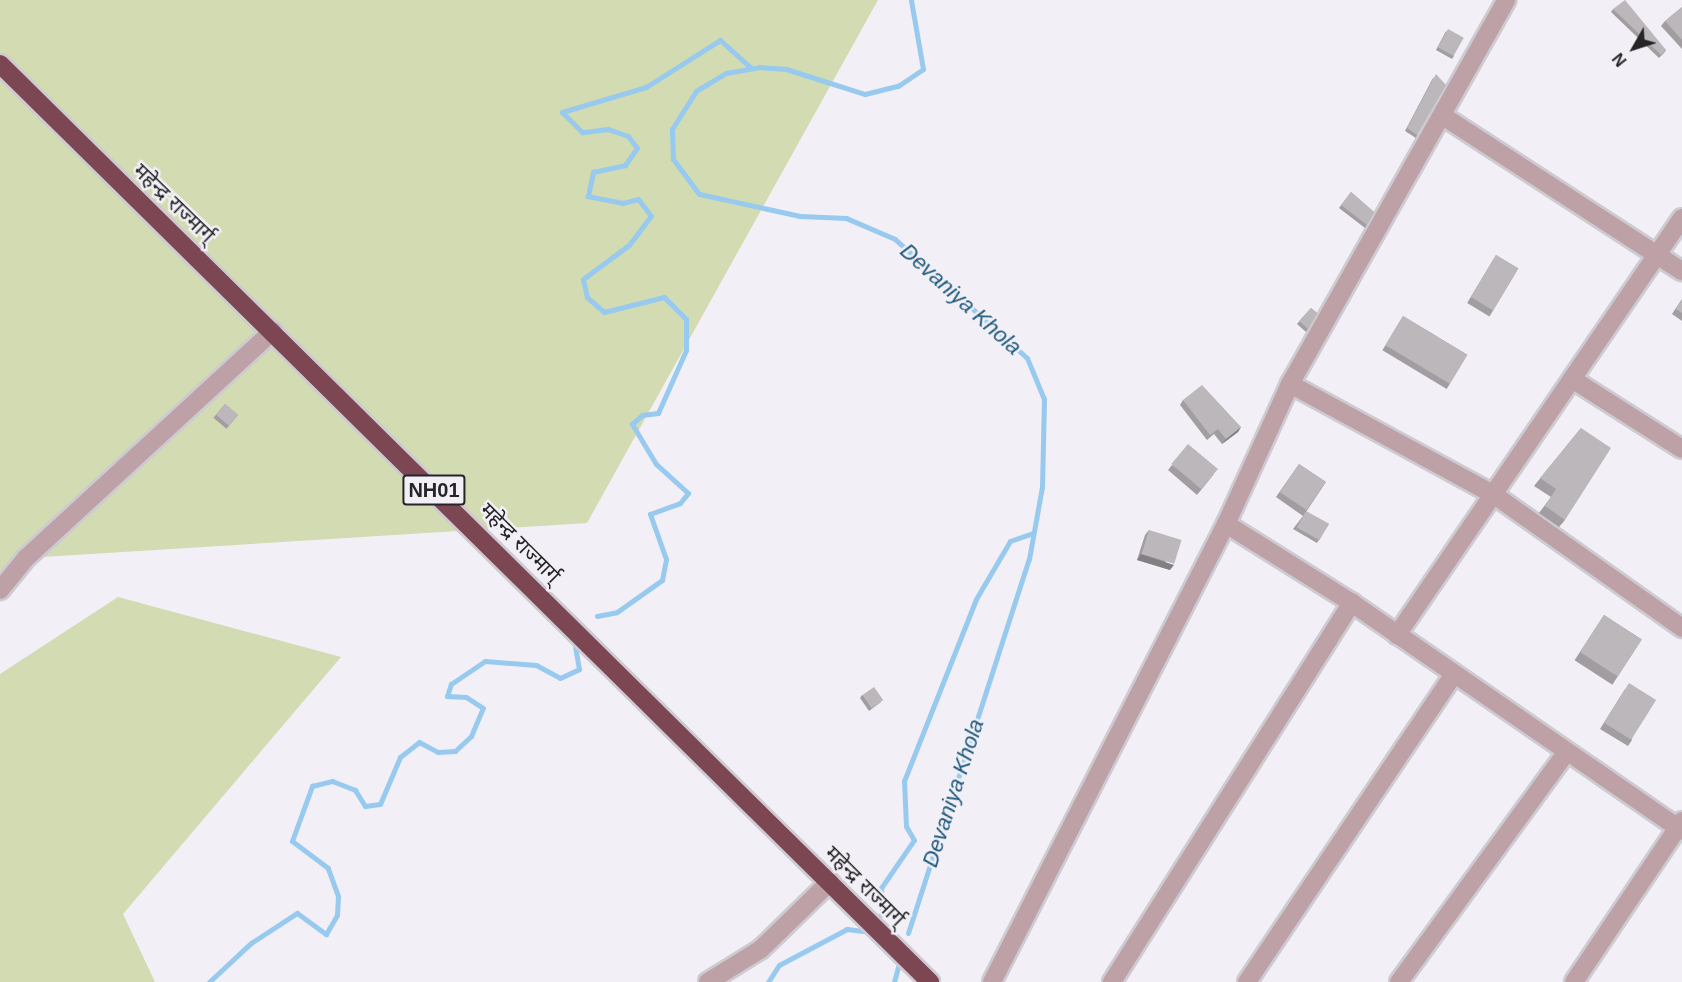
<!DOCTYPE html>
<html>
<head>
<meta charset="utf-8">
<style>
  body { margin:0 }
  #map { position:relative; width:1682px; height:982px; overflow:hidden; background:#f2f0f6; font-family:Helvetica,"Noto Sans Devanagari",sans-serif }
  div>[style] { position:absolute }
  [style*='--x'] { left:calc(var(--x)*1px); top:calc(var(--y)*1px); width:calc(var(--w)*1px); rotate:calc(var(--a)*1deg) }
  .green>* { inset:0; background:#d2dbb1 }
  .stream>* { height:5px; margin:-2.5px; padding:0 2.5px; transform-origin:2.5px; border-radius:2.5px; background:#97caee }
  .roads { filter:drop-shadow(2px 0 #cdcbd1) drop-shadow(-2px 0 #cdcbd1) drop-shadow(0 2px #cdcbd1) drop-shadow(0 -2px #cdcbd1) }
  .minor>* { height:18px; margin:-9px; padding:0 9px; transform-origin:9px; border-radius:9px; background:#bda1a6 }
  .highway>* { height:18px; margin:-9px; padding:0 9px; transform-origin:9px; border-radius:9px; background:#7c4753 }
  .wall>* { inset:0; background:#a19da1; transform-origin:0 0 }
  .shaded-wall>* { inset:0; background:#838083 }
  .building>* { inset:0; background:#bbb7bb; transform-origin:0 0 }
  span { translate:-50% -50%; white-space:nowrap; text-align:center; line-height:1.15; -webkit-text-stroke:5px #f2f0f6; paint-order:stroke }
  .shield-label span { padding:2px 4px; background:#f2f0f6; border:2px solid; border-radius:4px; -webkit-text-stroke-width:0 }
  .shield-label { font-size:20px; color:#252426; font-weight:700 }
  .street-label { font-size:21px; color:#252426 }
  .water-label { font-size:22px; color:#205a7e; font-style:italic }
  .north { position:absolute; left:1604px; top:18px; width:60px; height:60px; -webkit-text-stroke:4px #f2f0f6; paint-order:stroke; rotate:231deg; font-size:16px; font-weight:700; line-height:24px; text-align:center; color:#252426 }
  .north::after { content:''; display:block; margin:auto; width:21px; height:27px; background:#252426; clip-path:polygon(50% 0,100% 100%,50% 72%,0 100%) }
</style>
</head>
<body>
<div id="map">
  <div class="green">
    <div style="clip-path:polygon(0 0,878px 0,587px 523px,26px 558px,0 578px)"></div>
    <div style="clip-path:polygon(118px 597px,341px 657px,123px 914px,155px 982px,0 982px,0 674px)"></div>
  </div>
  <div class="stream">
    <div style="--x:597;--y:616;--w:20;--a:-11"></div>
    <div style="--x:617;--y:612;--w:55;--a:-35.4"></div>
    <div style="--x:662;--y:580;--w:21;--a:-79"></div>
    <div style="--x:666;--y:559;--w:48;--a:-109.6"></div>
    <div style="--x:650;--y:514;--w:32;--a:-20"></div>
    <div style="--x:680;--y:503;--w:13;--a:-51"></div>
    <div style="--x:688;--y:493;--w:43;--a:-137.8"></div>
    <div style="--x:656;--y:464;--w:47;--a:-121"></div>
    <div style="--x:632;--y:424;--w:13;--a:-42"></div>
    <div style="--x:642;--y:415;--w:16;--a:-7"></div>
    <div style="--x:658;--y:413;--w:69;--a:-66"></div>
    <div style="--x:686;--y:350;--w:31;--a:-90"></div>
    <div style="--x:686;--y:319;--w:31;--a:-135"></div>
    <div style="--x:664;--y:297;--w:62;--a:166"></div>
    <div style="--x:604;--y:312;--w:23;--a:-139"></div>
    <div style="--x:587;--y:297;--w:18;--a:-103"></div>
    <div style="--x:583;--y:279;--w:57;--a:-36.5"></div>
    <div style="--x:629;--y:245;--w:36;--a:-53"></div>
    <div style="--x:651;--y:216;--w:21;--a:-127"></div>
    <div style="--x:638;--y:199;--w:16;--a:165"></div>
    <div style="--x:623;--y:203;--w:36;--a:-169"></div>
    <div style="--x:588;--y:196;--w:25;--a:-78"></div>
    <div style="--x:593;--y:172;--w:33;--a:-12"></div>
    <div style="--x:625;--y:165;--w:21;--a:-55"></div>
    <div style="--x:637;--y:148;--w:15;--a:-127"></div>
    <div style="--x:628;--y:136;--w:21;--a:-161"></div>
    <div style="--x:608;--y:129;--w:26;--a:173"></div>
    <div style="--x:582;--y:132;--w:28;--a:-135"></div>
    <div style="--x:562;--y:112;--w:88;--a:-16.6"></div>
    <div style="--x:646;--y:87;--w:88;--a:-32.4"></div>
    <div style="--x:720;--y:40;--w:42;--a:42.1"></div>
    <div style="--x:875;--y:925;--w:15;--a:-62"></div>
    <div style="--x:882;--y:912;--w:24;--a:-92"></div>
    <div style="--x:881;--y:888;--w:58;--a:-55.5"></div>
    <div style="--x:914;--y:840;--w:16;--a:-120"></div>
    <div style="--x:906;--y:826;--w:45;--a:-92.5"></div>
    <div style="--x:904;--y:781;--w:196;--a:-68.4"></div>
    <div style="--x:976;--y:599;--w:67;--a:-59.6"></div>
    <div style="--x:1010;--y:541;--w:24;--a:-19"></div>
    <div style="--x:908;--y:933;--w:393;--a:-72.1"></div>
    <div style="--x:1029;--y:559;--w:73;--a:-79.8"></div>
    <div style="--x:1042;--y:487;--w:88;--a:-88.7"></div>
    <div style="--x:1044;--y:399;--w:44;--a:-112.5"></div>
    <div style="--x:1027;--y:358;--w:178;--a:-138"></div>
    <div style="--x:895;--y:239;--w:53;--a:-156.8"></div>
    <div style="--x:846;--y:218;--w:46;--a:-177.5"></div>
    <div style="--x:800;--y:216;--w:103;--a:-167.7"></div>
    <div style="--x:699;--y:194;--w:44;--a:-126.6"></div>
    <div style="--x:673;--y:159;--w:30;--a:-92"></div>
    <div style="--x:672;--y:129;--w:45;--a:-57.7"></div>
    <div style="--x:696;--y:91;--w:35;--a:-31"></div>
    <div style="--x:726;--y:73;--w:34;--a:-10"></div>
    <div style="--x:759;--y:67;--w:27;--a:4"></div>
    <div style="--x:786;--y:69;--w:83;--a:17.6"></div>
    <div style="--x:865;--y:94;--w:34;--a:-14"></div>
    <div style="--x:898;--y:86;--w:30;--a:-34"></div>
    <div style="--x:923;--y:69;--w:70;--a:-99.9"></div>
    <div style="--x:209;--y:982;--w:57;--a:-42.9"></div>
    <div style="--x:251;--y:943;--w:55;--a:-33.1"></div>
    <div style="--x:297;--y:913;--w:36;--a:36"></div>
    <div style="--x:326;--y:934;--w:22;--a:-60"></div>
    <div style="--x:337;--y:915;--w:19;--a:-87"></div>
    <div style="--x:338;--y:896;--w:30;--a:-110"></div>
    <div style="--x:328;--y:868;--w:45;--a:-143.1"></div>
    <div style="--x:292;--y:841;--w:59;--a:-70"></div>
    <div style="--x:312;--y:786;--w:21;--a:-14"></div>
    <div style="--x:332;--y:781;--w:25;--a:21"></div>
    <div style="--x:355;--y:790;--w:19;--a:58"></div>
    <div style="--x:365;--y:806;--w:15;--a:-8"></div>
    <div style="--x:380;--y:804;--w:51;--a:-66.9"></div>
    <div style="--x:400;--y:757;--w:24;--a:-38"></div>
    <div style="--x:419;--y:742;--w:21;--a:28"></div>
    <div style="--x:438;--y:752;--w:17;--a:-3"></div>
    <div style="--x:455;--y:751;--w:22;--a:-43"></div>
    <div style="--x:471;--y:736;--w:30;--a:-67"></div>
    <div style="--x:483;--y:708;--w:20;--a:-147"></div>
    <div style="--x:466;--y:697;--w:19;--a:-177"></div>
    <div style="--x:447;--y:696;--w:13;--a:-72"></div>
    <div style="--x:451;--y:684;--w:41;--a:-34.1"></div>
    <div style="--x:485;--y:661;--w:51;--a:4.5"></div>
    <div style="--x:536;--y:665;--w:27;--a:28"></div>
    <div style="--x:560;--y:678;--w:21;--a:-25"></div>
    <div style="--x:579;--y:669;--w:22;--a:-100"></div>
    <div style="--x:768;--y:982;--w:20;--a:-57"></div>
    <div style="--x:779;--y:965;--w:77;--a:-27.9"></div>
    <div style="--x:847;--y:929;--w:24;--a:7"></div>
    <div style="--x:894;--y:982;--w:16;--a:-75"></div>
  </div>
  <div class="roads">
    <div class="minor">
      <div style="--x:1443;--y:116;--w:285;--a:33"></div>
      <div style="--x:1572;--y:379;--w:130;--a:32.5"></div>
      <div style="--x:1290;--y:384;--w:231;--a:28.5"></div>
      <div style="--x:1493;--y:494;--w:232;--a:35.3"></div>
      <div style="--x:1226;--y:524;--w:149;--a:32.1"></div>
      <div style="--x:1352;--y:603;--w:401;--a:34.6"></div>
      <div style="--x:0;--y:590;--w:41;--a:-50.9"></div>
      <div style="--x:26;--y:558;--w:335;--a:-42.6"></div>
      <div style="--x:1397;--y:635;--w:505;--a:-55.65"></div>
      <div style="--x:708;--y:982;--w:62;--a:-31.9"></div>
      <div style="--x:761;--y:949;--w:96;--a:-44.2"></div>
      <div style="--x:992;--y:982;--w:514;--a:-62.94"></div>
      <div style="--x:1226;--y:524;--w:154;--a:-65.4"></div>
      <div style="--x:1290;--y:384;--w:441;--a:-60.6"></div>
      <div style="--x:1112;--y:982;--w:449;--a:-57.7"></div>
      <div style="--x:1247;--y:982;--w:370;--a:-56.1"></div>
      <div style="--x:1399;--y:982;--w:282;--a:-53.9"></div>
      <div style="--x:1574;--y:982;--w:194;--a:-56.1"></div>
    </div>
    <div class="highway">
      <div style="--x:0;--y:64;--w:1307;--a:44.63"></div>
    </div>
  </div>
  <div class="wall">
    <div style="clip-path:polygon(1682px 7px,1682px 49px,1661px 26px,1665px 21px)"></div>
    <div style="clip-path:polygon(1613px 9px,1666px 50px,1664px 53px,1659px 58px,1611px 12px)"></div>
    <div style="clip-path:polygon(1446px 31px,1454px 56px,1452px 59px,1436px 50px)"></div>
    <div style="clip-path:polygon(1434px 76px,1417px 135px,1416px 138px,1405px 131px)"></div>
    <div style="clip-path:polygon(1351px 192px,1374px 212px,1365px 228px,1339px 208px)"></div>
    <div style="left:1496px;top:255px;width:26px;height:56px;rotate:31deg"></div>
    <div style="clip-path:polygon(1682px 299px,1682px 321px,1672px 314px)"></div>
    <div style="clip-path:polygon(1311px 308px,1317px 313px,1306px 332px,1297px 324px)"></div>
    <div style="left:1403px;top:316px;width:75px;height:40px;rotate:31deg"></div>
    <div style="clip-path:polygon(1183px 400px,1241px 427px,1238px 432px,1222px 444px,1214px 434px,1207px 440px,1180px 405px)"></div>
    <div style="left:225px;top:404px;width:17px;height:18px;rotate:40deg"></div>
    <div style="clip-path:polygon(1581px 428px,1565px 520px,1559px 527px,1539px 513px,1551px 497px,1534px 486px)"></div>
    <div style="clip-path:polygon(1299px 464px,1326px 482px,1304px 515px,1329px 524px,1317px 543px,1293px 529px,1303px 516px,1276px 497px)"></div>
    <div style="clip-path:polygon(1172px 465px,1214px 474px,1197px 495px,1168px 470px)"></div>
    <div style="clip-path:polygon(1149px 530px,1170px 570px,1137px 560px,1145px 535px)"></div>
    <div style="left:1604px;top:615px;width:45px;height:54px;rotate:33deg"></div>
    <div style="clip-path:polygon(1625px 689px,1632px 740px,1628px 746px,1600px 729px)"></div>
    <div style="clip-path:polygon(862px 695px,881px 702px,869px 711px,860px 698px)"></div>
  </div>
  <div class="shaded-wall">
    <div style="clip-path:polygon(1241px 427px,1238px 432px,1222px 444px,1226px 439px)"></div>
    <div style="clip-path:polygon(1141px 554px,1174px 565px,1170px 570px,1137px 560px)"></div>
  </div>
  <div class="building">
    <div style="clip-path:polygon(1625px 0,1666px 50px,1661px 55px,1613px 9px)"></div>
    <div style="clip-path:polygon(1682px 7px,1682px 40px,1665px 21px)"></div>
    <div style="left:1448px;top:29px;width:18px;height:21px;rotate:29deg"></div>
    <div style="clip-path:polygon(1436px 74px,1446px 85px,1417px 135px,1407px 128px)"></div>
    <div style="clip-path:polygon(1351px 192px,1374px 212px,1367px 225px,1341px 205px)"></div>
    <div style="left:1496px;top:255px;width:26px;height:49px;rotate:31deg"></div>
    <div style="clip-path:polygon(1682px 300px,1682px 313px,1676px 309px)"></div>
    <div style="clip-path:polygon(1311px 308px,1317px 313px,1308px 329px,1299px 321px)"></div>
    <div style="left:1403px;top:316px;width:75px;height:34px;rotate:31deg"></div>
    <div style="clip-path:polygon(1202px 385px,1241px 427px,1226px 439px,1218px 429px,1210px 435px,1183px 400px)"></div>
    <div style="left:225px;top:404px;width:17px;height:14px;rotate:40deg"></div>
    <div style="clip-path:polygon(1581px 428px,1611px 448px,1565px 520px,1545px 506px,1556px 489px,1540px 478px)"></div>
    <div style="left:1188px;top:444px;width:39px;height:26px;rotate:40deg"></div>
    <div style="left:1299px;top:464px;width:32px;height:34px;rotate:34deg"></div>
    <div style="left:1306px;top:511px;width:26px;height:19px;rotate:29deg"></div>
    <div style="left:1149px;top:530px;width:34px;height:25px;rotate:17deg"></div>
    <div style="left:1604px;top:615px;width:45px;height:44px;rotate:33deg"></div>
    <div style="left:1629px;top:683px;width:32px;height:47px;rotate:32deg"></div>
    <div style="left:874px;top:687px;width:16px;height:14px;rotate:55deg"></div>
  </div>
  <div class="shield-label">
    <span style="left:434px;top:490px">NH01</span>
  </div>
  <div class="street-label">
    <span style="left:174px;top:203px;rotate:44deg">महेन्द्र राज्मार्ग्</span>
    <span style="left:520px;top:543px;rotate:45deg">महेन्द्र राज्मार्ग्</span>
    <span style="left:865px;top:886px;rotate:45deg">महेन्द्र राज्मार्ग्</span>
  </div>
  <div class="water-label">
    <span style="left:961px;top:299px;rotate:42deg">Devaniya Khola</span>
    <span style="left:953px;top:793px;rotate:-72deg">Devaniya Khola</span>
  </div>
  <div class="north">N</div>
</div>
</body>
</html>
